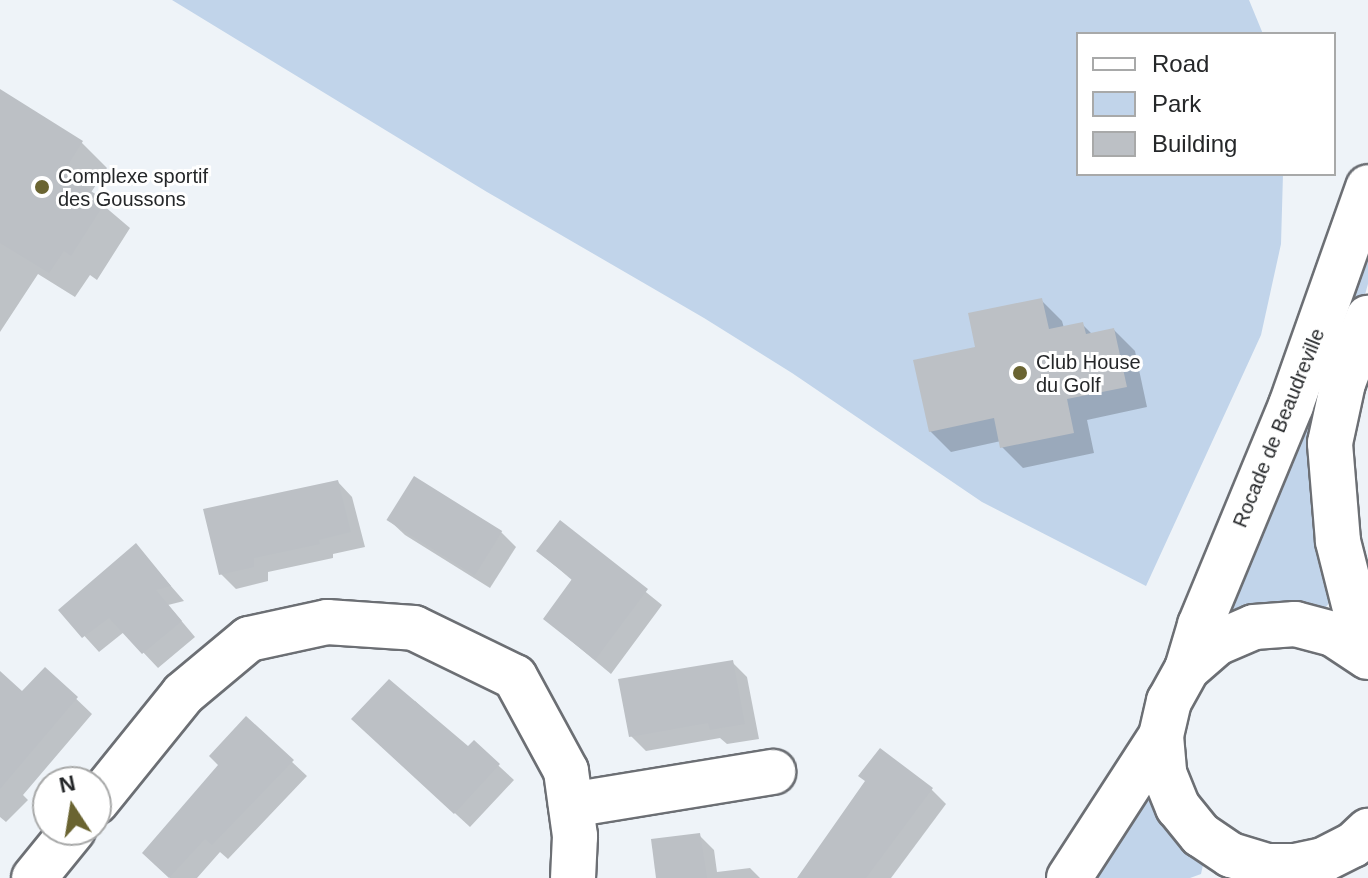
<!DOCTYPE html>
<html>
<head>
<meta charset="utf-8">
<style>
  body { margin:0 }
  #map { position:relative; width:1368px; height:878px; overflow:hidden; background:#eef3f8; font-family:Arial,sans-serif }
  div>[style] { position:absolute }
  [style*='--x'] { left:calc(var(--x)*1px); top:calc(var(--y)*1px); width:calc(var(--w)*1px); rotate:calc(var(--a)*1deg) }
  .green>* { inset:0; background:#c1d4ea }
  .shadow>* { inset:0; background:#0003 }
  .building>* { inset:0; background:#bcc0c5; transform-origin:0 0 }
  .roads { filter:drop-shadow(2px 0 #6c6f74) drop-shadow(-2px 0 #6c6f74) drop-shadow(0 2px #6c6f74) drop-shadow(0 -2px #6c6f74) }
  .minor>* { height:44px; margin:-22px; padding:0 22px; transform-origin:22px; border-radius:22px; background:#fff }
  .dots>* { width:22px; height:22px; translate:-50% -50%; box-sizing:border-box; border:4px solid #fff; border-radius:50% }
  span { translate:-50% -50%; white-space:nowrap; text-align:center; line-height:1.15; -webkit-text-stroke:6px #fff; paint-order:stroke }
  .poi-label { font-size:20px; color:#252729 }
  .left { translate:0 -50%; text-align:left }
  .street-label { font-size:20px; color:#252729 }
  .legend { position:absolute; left:1076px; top:32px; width:260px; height:144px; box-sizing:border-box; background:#fff; border:2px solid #a8a9a9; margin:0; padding:10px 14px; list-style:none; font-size:24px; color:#252729 }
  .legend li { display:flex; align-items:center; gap:16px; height:40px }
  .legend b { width:40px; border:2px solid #a8a9a9 }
  .north { position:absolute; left:32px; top:766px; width:80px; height:80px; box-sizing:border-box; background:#fff; border:2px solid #a8a9a9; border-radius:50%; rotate:348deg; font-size:22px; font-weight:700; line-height:32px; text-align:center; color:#252729 }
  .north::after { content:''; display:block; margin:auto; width:28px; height:36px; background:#6a6431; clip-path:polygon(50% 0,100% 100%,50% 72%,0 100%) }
</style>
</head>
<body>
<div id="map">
  <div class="green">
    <div style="clip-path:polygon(172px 0,1249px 0,1263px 34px,1078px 34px,1078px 174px,1283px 174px,1281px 244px,1261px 335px,1146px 586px,982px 502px,792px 373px,704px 318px,487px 192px)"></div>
    <div style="clip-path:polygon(1368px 229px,1368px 284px,1312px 482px,1329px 603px,1323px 611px,1235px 617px,1227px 614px)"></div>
    <div style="clip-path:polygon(1145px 797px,1153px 801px,1175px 841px,1203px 865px,1201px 874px,1190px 878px,1095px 878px)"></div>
  </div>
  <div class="shadow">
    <div style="clip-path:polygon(0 93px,82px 143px,107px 168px,90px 194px,130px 228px,97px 280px,90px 275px,75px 297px,38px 274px,0 332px)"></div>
    <div style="clip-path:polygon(1041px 300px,1062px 321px,1064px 328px,1082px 324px,1092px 334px,1114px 330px,1135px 351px,1147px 407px,1087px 420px,1094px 453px,1023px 468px,1002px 447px,1001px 441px,951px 452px,930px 431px,977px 348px)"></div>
    <div style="clip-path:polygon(338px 482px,352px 497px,365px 547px,333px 554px,333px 558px,268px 572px,268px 581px,236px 589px,221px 574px)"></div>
    <div style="clip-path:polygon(390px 521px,501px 532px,516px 547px,490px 588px,405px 535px)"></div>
    <div style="clip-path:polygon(560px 523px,662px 605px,611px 674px,545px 619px,573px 581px,538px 551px)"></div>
    <div style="clip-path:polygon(136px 546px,184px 601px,168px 605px,195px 637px,158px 668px,124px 632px,99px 652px,61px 610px)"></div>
    <div style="clip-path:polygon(732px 662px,747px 677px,759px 739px,727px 744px,720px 738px,646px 751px,631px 736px)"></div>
    <div style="clip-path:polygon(45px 669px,92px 714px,23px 795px,28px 800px,6px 822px,0 817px,0 702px,22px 694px)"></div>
    <div style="clip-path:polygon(415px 701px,468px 749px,474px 743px,514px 780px,470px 827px,368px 733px)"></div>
    <div style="clip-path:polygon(246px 719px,307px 776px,228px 859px,220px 852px,197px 878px,170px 878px,144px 853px,221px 765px)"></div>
    <div style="clip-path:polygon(867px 782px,931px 789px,946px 804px,891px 878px,818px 878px)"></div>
    <div style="clip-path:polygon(699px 835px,714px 850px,717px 872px,750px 868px,760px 878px,658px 878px)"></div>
  </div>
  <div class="building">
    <div style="clip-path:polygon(0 89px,83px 141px,63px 173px,106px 201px,71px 256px,64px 251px,49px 273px,0 243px)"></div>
    <div style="clip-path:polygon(1042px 298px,1049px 329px,1083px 322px,1086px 334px,1114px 328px,1127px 387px,1067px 399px,1074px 433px,1000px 448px,994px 418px,929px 432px,913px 360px,975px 347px,968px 313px)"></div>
    <div style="left:414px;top:476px;width:104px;height:52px;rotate:32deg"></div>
    <div style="clip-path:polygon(338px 480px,351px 532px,319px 540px,320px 544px,254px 558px,254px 567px,219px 575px,203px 509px)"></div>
    <div style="clip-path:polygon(560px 520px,648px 589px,595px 660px,543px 619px,572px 579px,536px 551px)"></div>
    <div style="clip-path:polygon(136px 543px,171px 586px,156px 590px,182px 621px,142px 654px,109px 618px,82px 638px,58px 610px)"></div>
    <div style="clip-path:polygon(733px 660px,745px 724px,710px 730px,708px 723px,629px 737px,618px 679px)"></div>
    <div style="clip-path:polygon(45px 667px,78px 697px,0 789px,0 671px,22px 691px)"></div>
    <div style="clip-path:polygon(389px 679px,468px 746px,474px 740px,500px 764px,454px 814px,351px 719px)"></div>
    <div style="clip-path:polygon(246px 716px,294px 760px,212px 845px,205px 839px,169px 878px,142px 853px,218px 765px,209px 756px)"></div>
    <div style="clip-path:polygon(880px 748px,933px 788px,866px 878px,797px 878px,865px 781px,858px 776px)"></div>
    <div style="clip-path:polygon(700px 833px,707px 878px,656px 878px,651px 839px)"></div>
  </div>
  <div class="roads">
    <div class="minor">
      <div style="--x:1367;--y:656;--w:119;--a:-104.2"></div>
      <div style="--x:1338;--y:541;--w:98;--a:-94.7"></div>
      <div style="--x:1330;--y:443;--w:61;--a:-77.8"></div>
      <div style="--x:1343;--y:383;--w:70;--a:-69"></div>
      <div style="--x:1368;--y:657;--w:42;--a:-146.7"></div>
      <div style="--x:1333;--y:634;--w:39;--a:-165"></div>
      <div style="--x:1295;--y:624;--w:41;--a:175.8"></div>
      <div style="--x:1254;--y:627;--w:40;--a:156.6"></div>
      <div style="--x:1217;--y:643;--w:40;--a:139"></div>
      <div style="--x:1187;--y:669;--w:37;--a:119"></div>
      <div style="--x:1169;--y:701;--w:36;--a:103"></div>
      <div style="--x:1161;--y:736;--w:37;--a:85"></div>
      <div style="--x:1164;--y:773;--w:37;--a:68"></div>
      <div style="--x:1178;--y:807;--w:36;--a:51"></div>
      <div style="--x:1201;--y:835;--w:36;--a:34"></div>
      <div style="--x:1231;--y:855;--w:37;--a:17"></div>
      <div style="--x:1266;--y:866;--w:29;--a:0"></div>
      <div style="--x:1295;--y:866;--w:29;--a:-12"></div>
      <div style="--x:1323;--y:860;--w:34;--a:-27"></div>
      <div style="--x:1353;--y:845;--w:21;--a:-43"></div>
      <div style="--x:1187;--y:669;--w:46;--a:-73.5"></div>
      <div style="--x:1200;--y:625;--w:238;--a:-67.5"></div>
      <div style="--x:1291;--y:405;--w:231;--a:-70.5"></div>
      <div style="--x:96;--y:802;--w:139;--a:-51.1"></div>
      <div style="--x:183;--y:694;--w:86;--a:-39.8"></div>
      <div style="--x:249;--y:639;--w:80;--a:-12.3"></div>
      <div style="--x:327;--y:622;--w:87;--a:3.9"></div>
      <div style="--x:414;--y:628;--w:112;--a:25.9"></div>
      <div style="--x:515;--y:677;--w:107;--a:61.5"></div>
      <div style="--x:566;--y:771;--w:66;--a:82.1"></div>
      <div style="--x:575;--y:836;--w:42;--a:92.7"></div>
      <div style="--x:571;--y:805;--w:205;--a:-9.3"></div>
      <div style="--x:34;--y:878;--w:62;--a:-50.9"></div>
      <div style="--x:1069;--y:878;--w:169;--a:-57.1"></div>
    </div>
  </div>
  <div class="dots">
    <div style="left:42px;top:187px;background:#6a6431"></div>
    <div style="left:1020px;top:373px;background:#6a6431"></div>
  </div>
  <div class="poi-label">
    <span class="left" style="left:58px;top:188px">Complexe sportif<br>des Goussons</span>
    <span class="left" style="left:1036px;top:374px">Club House<br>du Golf</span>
  </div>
  <div class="street-label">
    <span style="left:1279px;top:428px;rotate:-68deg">Rocade de Beaudreville</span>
  </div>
  <ul class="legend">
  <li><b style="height:10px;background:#fff"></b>Road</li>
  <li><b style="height:22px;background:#c1d4ea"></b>Park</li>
  <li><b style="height:22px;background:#bcc0c5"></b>Building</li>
  </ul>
  <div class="north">N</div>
</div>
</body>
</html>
